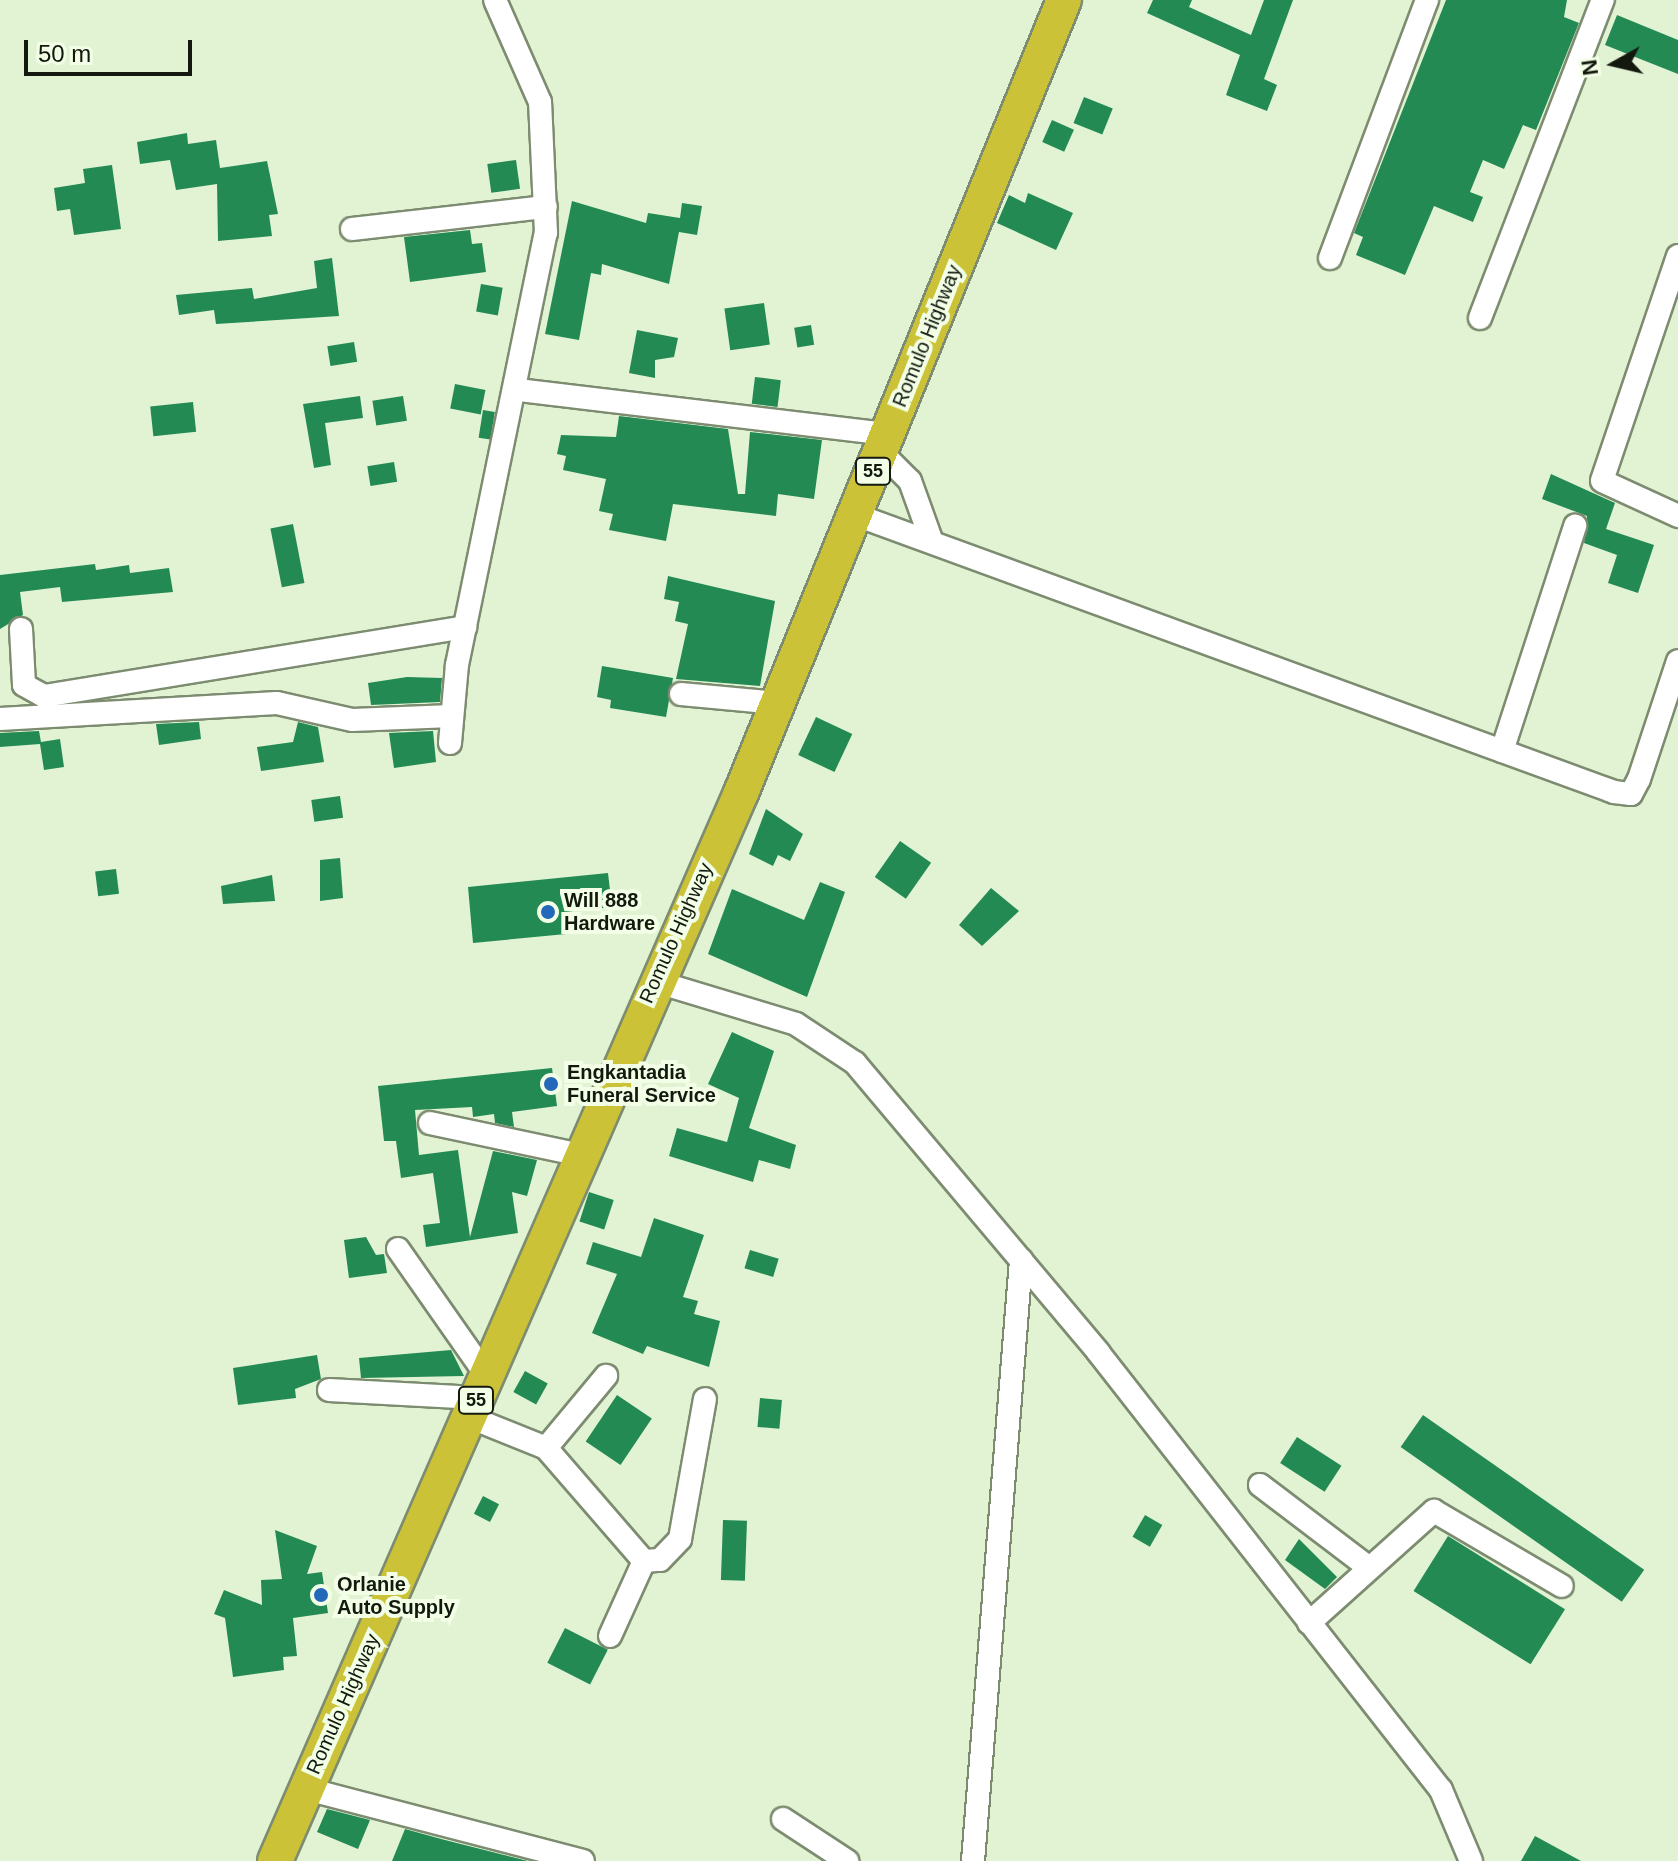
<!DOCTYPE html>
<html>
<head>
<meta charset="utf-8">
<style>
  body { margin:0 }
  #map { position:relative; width:1678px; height:1861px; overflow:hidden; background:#e2f3d4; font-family:Arial,sans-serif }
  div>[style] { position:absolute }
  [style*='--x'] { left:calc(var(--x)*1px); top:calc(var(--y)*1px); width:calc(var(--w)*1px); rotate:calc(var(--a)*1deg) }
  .building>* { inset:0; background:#238a54; transform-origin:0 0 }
  .roads { filter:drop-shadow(2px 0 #7d8c70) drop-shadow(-2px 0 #7d8c70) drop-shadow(0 2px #7d8c70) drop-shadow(0 -2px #7d8c70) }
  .minor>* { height:22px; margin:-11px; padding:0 11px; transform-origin:11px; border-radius:11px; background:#fff }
  .highway>* { height:34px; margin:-17px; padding:0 17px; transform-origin:17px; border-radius:17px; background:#ccc237 }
  .dots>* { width:22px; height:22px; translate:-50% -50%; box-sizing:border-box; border:4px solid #f2ffe6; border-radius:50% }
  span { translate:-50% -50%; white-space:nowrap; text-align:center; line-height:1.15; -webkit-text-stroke:8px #f2ffe6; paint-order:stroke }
  .shield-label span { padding:2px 6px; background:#f2ffe6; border:2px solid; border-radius:6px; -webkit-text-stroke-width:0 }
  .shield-label { font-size:18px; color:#13190e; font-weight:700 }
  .street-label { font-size:20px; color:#13190e }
  .poi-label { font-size:20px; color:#13190e; font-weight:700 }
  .left { translate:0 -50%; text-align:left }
  .north { position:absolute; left:1574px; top:24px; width:80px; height:80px; -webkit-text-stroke:6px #f2ffe6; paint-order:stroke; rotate:262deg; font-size:22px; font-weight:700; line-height:32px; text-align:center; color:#13190e }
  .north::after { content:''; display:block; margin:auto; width:28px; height:36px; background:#13190e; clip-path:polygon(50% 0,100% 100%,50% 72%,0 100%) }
  .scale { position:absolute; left:24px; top:40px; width:168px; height:36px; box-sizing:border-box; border:4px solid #13190e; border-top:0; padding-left:10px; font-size:24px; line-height:28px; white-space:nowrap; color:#13190e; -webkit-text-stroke:6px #f2ffe6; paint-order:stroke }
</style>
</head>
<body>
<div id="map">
  <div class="building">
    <div style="clip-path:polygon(1153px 0,1192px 0,1189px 7px,1251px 35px,1264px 0,1293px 0,1264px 79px,1277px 85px,1267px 111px,1226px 95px,1240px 55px,1147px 13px)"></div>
    <div style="clip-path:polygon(1446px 0,1567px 0,1564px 17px,1579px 23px,1536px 130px,1523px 125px,1504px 169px,1483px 160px,1470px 192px,1483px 197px,1473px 222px,1434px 206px,1405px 275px,1356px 255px,1363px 237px,1354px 233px)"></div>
    <div style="clip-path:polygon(1617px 15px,1678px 40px,1678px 74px,1605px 45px)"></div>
    <div style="left:1084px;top:97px;width:31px;height:28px;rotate:22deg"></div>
    <div style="left:1052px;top:120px;width:24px;height:24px;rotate:24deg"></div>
    <div style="clip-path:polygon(187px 133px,188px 144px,216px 140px,220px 168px,267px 161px,278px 214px,269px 215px,272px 236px,218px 241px,217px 184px,176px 190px,170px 160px,140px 164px,137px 142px)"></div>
    <div style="left:516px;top:160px;width:29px;height:29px;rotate:82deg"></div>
    <div style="clip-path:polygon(112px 165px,121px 229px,74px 235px,70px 209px,57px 211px,54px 188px,85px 183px,83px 169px)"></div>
    <div style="clip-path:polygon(1028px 193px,1073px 213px,1056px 250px,997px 223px,1009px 195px,1025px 203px)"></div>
    <div style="clip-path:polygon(572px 201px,646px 223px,648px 213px,680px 218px,682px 203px,702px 206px,697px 235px,679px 232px,669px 284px,602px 264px,601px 275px,591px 273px,579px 340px,545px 334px)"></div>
    <div style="clip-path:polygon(470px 230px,472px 244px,482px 243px,486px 272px,410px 282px,404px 237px)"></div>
    <div style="clip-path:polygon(332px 258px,339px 316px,216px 324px,214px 310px,179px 315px,176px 295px,252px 288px,254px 299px,317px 288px,314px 261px)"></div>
    <div style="left:481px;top:284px;width:22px;height:28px;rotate:10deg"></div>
    <div style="left:764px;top:303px;width:42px;height:40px;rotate:82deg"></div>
    <div style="left:811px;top:325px;width:20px;height:17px;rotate:81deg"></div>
    <div style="clip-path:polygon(637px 330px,678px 338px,674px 357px,655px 360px,655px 378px,629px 373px)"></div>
    <div style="left:354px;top:342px;width:20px;height:27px;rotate:81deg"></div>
    <div style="left:755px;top:377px;width:26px;height:27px;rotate:7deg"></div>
    <div style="left:455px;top:384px;width:31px;height:25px;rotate:11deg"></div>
    <div style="clip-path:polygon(360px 396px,363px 418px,325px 423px,331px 465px,314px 468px,303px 404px)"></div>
    <div style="left:403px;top:396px;width:25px;height:31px;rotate:81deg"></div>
    <div style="left:193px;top:402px;width:30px;height:43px;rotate:84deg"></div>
    <div style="left:483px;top:410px;width:12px;height:28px;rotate:9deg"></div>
    <div style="clip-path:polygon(619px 416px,728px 429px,738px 494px,745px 494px,750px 432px,822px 440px,814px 499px,778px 494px,776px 516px,673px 504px,666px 541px,609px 530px,613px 514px,599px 511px,606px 479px,563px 470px,566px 456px,557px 454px,561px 435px,616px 437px)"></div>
    <div style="left:394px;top:462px;width:20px;height:27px;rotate:81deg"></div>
    <div style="clip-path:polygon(1551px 474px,1615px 503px,1606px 529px,1654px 545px,1638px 593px,1608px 583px,1617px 555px,1584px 543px,1587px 516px,1542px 499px)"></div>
    <div style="left:293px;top:524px;width:60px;height:23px;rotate:79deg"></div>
    <div style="clip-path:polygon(95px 564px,96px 570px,129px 565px,130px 573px,169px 568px,173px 592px,62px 602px,60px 587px,20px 592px,23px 615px,0 629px,0 575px)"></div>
    <div style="clip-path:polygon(668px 576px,775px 601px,760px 686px,676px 679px,688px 624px,675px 621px,679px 602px,664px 599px)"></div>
    <div style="clip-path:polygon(602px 666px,673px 678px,666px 717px,610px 708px,611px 700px,597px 697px)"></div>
    <div style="clip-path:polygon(407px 677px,442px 678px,440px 702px,371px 705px,368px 683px)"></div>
    <div style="left:816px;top:717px;width:40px;height:42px;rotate:25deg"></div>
    <div style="clip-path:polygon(199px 722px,201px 739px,159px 745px,156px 724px)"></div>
    <div style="clip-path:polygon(298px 722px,318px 727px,324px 762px,261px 771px,257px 747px,293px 742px)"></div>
    <div style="clip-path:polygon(39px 731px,41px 742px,60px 739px,64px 767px,44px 770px,40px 744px,0 747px,0 733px)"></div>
    <div style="clip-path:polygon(433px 731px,436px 762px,394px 768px,389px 733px)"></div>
    <div style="left:340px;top:796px;width:22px;height:29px;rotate:82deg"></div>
    <div style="clip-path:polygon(766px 809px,803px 834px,790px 861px,778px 855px,773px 866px,749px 854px)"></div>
    <div style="left:900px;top:841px;width:38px;height:44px;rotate:35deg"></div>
    <div style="clip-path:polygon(340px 858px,343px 898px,320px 901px,320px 860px)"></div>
    <div style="left:116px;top:869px;width:25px;height:21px;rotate:83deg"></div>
    <div style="clip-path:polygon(608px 873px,612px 907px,564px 912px,566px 934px,473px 943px,468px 887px)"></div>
    <div style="clip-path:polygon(272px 875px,275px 901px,223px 904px,221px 886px)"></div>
    <div style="clip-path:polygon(820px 882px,845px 892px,807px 997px,708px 954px,732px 889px,804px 920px)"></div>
    <div style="clip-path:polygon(991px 888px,1019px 911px,982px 946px,959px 925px)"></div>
    <div style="clip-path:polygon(732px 1032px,774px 1051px,749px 1128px,796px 1145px,790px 1169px,759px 1160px,753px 1182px,669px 1156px,677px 1128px,727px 1142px,739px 1098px,708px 1084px)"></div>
    <div style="clip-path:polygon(552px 1068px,557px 1106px,512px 1112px,514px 1127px,495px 1123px,494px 1114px,473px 1117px,472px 1107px,415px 1110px,419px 1155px,458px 1150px,470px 1237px,493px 1151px,537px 1160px,527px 1196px,512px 1192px,518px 1233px,426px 1247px,423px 1225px,440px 1223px,433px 1173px,401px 1178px,396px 1141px,384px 1141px,378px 1086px)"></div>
    <div style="left:589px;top:1192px;width:26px;height:31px;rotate:18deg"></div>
    <div style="clip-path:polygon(654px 1218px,704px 1235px,683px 1297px,698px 1301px,694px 1314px,720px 1321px,709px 1367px,647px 1346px,643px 1354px,592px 1333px,617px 1274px,586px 1264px,593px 1242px,641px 1257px)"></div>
    <div style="clip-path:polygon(366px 1237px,376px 1255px,384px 1254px,387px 1273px,349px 1278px,344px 1240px)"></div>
    <div style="left:750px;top:1250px;width:30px;height:19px;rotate:17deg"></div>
    <div style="clip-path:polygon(451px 1350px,464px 1376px,361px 1378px,359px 1358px)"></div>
    <div style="clip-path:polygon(317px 1355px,321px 1379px,295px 1389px,296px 1398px,238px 1405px,233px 1368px)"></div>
    <div style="left:525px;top:1371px;width:26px;height:24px;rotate:29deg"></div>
    <div style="left:617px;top:1395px;width:42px;height:56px;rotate:34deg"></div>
    <div style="left:760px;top:1398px;width:22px;height:29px;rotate:5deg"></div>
    <div style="left:1423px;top:1415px;width:270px;height:39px;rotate:35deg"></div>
    <div style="left:1297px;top:1437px;width:53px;height:31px;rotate:33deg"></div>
    <div style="left:483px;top:1496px;width:18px;height:20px;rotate:27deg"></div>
    <div style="left:1145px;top:1515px;width:20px;height:25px;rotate:30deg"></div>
    <div style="left:723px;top:1520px;width:24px;height:60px;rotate:2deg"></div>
    <div style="clip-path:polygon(275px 1530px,317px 1546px,307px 1574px,322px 1572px,328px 1613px,293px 1618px,297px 1656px,283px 1657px,284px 1670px,233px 1677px,225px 1618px,214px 1614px,224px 1590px,262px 1605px,261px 1580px,282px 1579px)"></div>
    <div style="left:1448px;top:1536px;width:138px;height:65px;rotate:32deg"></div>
    <div style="clip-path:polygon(1299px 1539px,1337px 1577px,1325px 1589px,1285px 1560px)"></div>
    <div style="left:565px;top:1628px;width:48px;height:39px;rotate:27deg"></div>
    <div style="clip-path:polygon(327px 1809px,370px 1820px,358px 1849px,317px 1832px)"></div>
    <div style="clip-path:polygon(405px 1829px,445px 1840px,528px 1861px,392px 1861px)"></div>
    <div style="clip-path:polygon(1535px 1836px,1581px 1861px,1521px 1861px)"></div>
  </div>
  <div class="roads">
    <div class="minor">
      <div style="--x:352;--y:229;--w:195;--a:-6.5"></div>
      <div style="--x:1678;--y:256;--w:237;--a:108.7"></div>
      <div style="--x:1602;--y:481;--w:84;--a:24.7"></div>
      <div style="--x:1330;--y:258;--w:276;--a:-69.4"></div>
      <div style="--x:1480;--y:318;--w:341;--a:-68.9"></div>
      <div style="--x:518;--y:390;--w:372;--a:6.8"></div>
      <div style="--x:880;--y:451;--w:42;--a:45"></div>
      <div style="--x:910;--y:481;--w:65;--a:70.2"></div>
      <div style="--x:856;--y:515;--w:807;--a:20.07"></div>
      <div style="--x:1614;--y:792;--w:17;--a:7"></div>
      <div style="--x:1631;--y:794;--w:17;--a:-62"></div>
      <div style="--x:1639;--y:779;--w:124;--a:-71.7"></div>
      <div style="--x:21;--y:629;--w:56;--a:86.9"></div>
      <div style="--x:24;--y:685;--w:23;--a:29"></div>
      <div style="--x:44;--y:696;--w:427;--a:-9.3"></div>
      <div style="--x:681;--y:694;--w:97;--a:5.3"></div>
      <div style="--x:0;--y:719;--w:277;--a:-3.3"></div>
      <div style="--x:277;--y:703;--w:77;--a:12.8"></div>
      <div style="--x:352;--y:720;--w:100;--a:-2.3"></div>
      <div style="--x:450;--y:743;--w:78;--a:-84.9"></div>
      <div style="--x:457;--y:665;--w:441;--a:-78.4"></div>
      <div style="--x:546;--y:233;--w:131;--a:-92.6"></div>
      <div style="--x:540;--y:102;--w:111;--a:-113.8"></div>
      <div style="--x:1502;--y:751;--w:237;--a:-72"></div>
      <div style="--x:654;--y:981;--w:148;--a:16.8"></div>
      <div style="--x:796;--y:1024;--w:71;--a:33.5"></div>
      <div style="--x:855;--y:1063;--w:378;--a:49.9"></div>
      <div style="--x:1098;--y:1352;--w:556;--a:51.94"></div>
      <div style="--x:1441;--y:1790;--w:77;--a:67.1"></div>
      <div style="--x:430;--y:1123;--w:153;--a:12"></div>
      <div style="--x:398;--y:1249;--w:155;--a:55"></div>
      <div style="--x:329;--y:1390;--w:148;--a:3.1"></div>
      <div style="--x:469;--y:1417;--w:83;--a:21.9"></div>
      <div style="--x:546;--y:1448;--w:150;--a:49.1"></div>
      <div style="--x:644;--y:1561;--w:16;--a:-4"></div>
      <div style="--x:660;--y:1560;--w:29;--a:-46"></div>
      <div style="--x:680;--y:1539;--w:142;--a:-79.9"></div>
      <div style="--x:546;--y:1448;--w:94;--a:-50.2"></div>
      <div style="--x:1260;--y:1485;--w:136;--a:37.2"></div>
      <div style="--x:1309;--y:1623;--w:168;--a:-41.9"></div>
      <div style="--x:1434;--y:1511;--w:148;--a:30.4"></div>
      <div style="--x:610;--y:1636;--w:82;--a:-65.6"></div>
      <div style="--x:307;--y:1789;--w:285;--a:14.6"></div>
      <div style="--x:783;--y:1819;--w:77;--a:33.3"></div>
      <div style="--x:973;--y:1861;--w:603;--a:-85.43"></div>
    </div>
    <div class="highway">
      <div style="--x:275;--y:1861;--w:1165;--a:-66.43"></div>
      <div style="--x:741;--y:793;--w:856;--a:-67.84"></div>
    </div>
  </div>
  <div class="dots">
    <div style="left:548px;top:912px;background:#2469b9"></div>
    <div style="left:551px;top:1084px;background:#2469b9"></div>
    <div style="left:321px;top:1595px;background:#2469b9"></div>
  </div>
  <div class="shield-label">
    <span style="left:873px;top:471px">55</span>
    <span style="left:476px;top:1400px">55</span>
  </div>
  <div class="street-label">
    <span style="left:927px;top:336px;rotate:-68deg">Romulo Highway</span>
    <span style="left:676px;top:933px;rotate:-66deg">Romulo Highway</span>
    <span style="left:343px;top:1704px;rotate:-66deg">Romulo Highway</span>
  </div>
  <div class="poi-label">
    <span class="left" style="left:564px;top:912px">Will 888<br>Hardware</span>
    <span class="left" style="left:567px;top:1084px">Engkantadia<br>Funeral Service</span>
    <span class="left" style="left:337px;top:1596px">Orlanie<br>Auto Supply</span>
  </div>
  <div class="north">N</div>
  <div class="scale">50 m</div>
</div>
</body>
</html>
